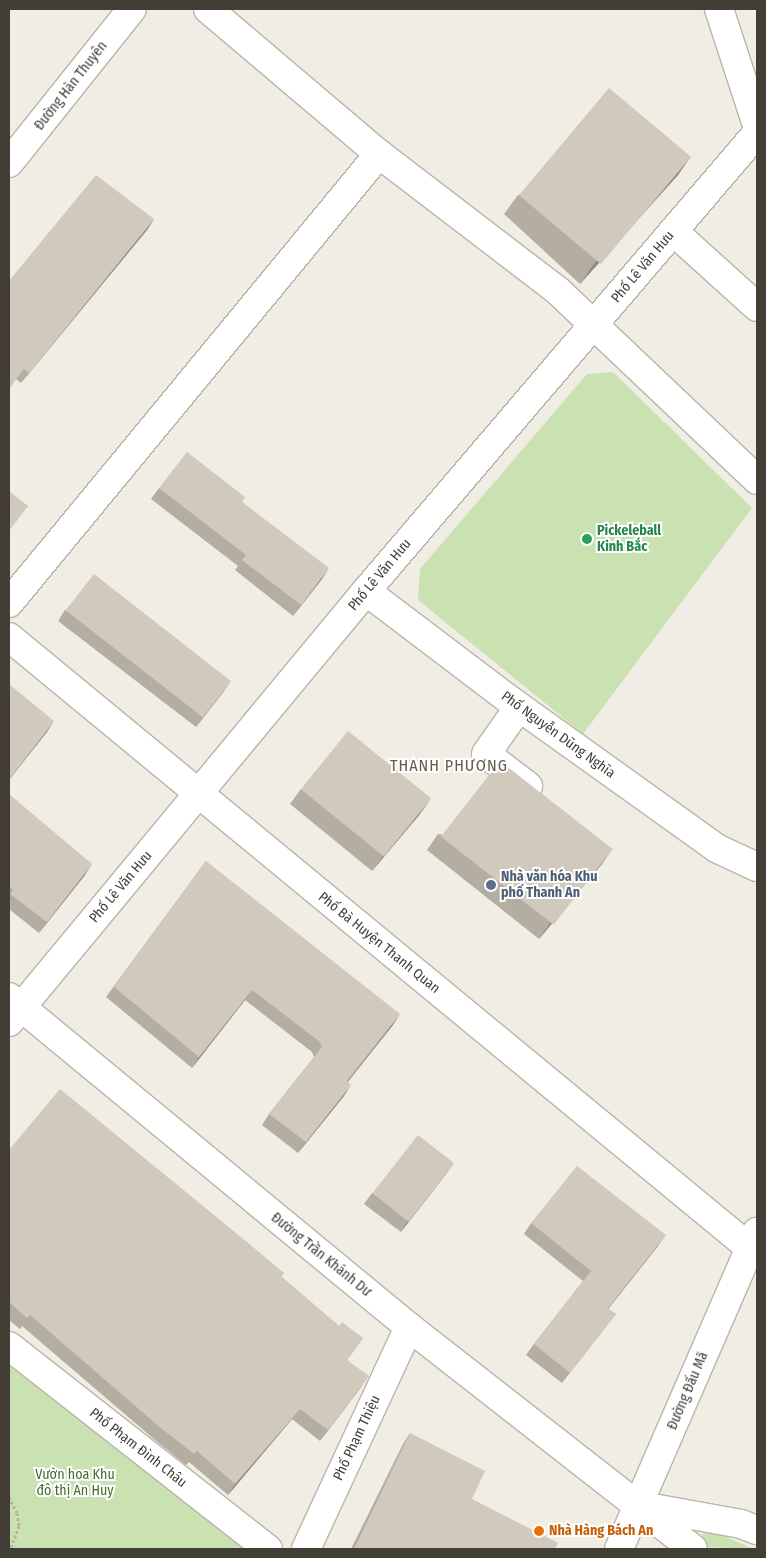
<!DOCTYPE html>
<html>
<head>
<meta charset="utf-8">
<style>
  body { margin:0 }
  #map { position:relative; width:766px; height:1558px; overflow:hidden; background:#f0ede5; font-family:"Fira Sans Condensed",sans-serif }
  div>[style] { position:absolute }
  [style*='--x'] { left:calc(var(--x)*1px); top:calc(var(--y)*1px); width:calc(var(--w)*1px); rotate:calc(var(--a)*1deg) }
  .green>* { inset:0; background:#cae1b1 }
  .path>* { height:3px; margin-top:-1.5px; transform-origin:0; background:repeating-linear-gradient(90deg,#bbb19b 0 2.5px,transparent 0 5px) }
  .roads { filter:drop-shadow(1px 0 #bbb5a9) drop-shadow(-1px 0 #bbb5a9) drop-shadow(0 1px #bbb5a9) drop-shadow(0 -1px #bbb5a9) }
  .minor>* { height:28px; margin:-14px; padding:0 14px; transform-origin:14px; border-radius:14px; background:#fff }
  .wall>* { inset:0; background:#b4ada1 }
  .shaded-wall>* { inset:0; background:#928d83 }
  .building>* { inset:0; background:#d1c9bb; transform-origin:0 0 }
  .dots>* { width:14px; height:14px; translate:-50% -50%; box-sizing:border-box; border:2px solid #fff; border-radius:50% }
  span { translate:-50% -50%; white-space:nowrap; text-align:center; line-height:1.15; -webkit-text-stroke:4px #fff; paint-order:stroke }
  .street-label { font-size:14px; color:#423d35 }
  .leisure-label { font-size:14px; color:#27864d; font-weight:700 }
  .left { translate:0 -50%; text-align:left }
  .service-label { font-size:14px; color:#4e5e75; font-weight:700 }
  .park-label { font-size:14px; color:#456d2f }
  .food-label { font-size:14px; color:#c56008; font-weight:700 }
  .quarter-label { font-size:16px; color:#645b4e; letter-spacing:1px }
  .frame { position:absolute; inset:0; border:10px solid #423d35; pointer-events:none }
</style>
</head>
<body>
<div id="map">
  <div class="green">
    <div style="clip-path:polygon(613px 372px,752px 508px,583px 734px,418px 600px,420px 569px,587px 374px)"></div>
    <div style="clip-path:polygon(9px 1346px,268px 1549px,9px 1549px)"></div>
    <div style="clip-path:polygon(712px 1530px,729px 1538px,753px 1549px,705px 1547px,701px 1542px,703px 1533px)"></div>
  </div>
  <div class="path">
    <div style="--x:9;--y:1497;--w:18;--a:63"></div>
    <div style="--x:17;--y:1513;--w:13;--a:81"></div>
    <div style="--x:19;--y:1526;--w:25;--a:111"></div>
  </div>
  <div class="roads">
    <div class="minor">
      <div style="--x:208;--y:9;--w:224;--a:40.3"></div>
      <div style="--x:379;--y:154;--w:224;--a:37.4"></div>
      <div style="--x:557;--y:290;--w:276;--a:43.5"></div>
      <div style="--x:719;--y:9;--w:122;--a:71.9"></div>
      <div style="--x:9;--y:163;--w:197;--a:-51.4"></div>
      <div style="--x:673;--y:231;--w:113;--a:42.1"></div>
      <div style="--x:366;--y:591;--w:182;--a:37.2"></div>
      <div style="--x:511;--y:701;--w:252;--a:35.6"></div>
      <div style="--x:716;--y:848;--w:45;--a:24.9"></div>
      <div style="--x:9;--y:603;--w:582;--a:-50.51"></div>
      <div style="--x:9;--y:637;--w:960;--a:39.51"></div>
      <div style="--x:519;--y:707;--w:57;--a:125.1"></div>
      <div style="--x:486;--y:754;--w:53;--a:37.3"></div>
      <div style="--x:9;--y:997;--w:519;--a:39.52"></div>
      <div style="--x:409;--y:1327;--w:360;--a:38"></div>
      <div style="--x:9;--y:1022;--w:560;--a:-50.36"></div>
      <div style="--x:366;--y:591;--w:602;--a:-49.51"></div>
      <div style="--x:9;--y:1346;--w:329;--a:38.1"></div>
      <div style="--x:642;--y:1506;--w:101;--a:10.3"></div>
      <div style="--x:741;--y:1524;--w:17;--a:21"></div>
      <div style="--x:306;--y:1549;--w:245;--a:-65.1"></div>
      <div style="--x:619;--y:1549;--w:346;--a:-66.5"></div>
    </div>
  </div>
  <div class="wall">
    <div style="clip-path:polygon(691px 156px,678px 175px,580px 284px,504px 214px,518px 195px)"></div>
    <div style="clip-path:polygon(154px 219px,147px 230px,21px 383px,16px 379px,9px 389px,9px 281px)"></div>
    <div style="clip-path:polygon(159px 488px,242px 502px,322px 579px,293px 616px,235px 570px,238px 566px,151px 499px)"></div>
    <div style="clip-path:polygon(65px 610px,224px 691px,196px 727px,58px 621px)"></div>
    <div style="clip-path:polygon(301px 789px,420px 814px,372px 871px,290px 804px)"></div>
    <div style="clip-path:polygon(9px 794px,85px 875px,39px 933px,9px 909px)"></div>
    <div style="clip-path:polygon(438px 834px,602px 864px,539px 939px,427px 850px)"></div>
    <div style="clip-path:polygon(206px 861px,393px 1025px,348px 1082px,344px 1096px,298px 1153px,262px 1125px,269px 1114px,314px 1057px,312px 1052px,245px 1000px,192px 1068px,106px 997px)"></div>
    <div style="clip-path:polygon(9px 1150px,284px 1273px,281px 1277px,339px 1326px,363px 1338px,347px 1360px,361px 1387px,320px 1441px,292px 1419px,228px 1495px,189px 1462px,186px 1465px,155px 1440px,22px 1326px,20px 1329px,9px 1320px)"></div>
    <div style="clip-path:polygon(446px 1174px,401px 1232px,364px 1204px,372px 1193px)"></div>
    <div style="clip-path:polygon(531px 1223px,658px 1246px,608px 1309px,616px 1314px,562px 1383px,526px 1355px,534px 1344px,583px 1281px,524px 1234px)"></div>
    <div style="clip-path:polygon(410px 1433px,472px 1499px,555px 1549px,351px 1549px,403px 1444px)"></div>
  </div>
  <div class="shaded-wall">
    <div style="clip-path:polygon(691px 156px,678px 175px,580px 284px,593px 265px)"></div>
    <div style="clip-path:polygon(154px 219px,147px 230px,21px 383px,29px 373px)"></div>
    <div style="clip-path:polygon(329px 568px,322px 579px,293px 616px,301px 605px)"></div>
    <div style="clip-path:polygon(232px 680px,224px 691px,196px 727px,204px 716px)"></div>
    <div style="clip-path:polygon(54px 721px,47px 732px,9px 780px,9px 779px)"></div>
    <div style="clip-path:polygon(431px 799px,420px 814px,372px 871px,383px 856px)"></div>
    <div style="clip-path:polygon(613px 848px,602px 864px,539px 939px,550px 923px)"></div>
    <div style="clip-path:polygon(92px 864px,85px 875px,39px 933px,47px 922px)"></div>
    <div style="clip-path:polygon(252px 990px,245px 1000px,192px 1068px,199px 1057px)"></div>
    <div style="clip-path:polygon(400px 1014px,393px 1025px,339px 1092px,347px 1081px)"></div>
    <div style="clip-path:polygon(351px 1085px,344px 1096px,298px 1153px,306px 1142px)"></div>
    <div style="clip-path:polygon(454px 1163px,446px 1174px,401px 1232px,408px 1221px)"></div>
    <div style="clip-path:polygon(666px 1235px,658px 1246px,600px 1319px,608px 1308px)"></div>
    <div style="clip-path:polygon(369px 1376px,361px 1387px,320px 1441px,328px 1430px)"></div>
    <div style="clip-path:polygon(300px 1409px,292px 1419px,228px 1495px,235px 1484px)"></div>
  </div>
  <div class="building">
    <div style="left:609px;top:88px;width:107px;height:140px;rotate:40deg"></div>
    <div style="clip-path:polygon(96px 175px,154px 219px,29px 373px,24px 369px,9px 388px,9px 281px)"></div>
    <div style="clip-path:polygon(187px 452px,245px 497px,242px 502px,329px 568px,301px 605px,242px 560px,246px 555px,159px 488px)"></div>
    <div style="clip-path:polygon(9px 491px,28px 506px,9px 531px)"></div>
    <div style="left:94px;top:574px;width:174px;height:46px;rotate:38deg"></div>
    <div style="clip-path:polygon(9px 684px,54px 721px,9px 779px)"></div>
    <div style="left:348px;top:731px;width:107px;height:75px;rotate:39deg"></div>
    <div style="left:500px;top:761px;width:143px;height:96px;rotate:38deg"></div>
    <div style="clip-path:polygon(9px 794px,92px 864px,47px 922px,10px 894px,13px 890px,9px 887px)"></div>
    <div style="clip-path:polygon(206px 861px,400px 1014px,347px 1081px,351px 1085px,306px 1142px,269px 1114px,322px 1047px,320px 1042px,252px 990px,199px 1057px,114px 987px)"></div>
    <div style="clip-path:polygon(60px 1089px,247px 1242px,284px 1273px,281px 1276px,339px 1326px,342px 1322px,363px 1338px,347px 1360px,369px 1376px,328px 1430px,300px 1409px,235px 1484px,197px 1451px,194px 1454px,162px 1429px,30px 1315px,27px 1318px,9px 1302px,9px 1150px)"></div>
    <div style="left:418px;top:1135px;width:46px;height:74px;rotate:38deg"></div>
    <div style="clip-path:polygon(577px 1166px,666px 1235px,608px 1308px,616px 1314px,570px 1373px,534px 1344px,591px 1271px,531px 1223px)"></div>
    <div style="clip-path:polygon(410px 1433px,485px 1471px,472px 1499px,558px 1543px,555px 1549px,354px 1549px)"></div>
  </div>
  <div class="dots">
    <div style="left:587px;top:539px;background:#2e9e5b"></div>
    <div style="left:491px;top:885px;background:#5c6f8a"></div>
    <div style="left:539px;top:1531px;background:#e8710a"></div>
  </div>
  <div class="street-label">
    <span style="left:71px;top:86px;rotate:-52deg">Đường Hàn Thuyên</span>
    <span style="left:643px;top:267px;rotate:-50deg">Phố Lê Văn Hưu</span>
    <span style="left:380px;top:575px;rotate:-50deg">Phố Lê Văn Hưu</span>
    <span style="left:558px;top:735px;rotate:36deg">Phố Nguyễn Dũng Nghĩa</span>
    <span style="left:121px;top:887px;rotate:-50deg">Phố Lê Văn Hưu</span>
    <span style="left:379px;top:943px;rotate:39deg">Phố Bà Huyện Thanh Quan</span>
    <span style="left:321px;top:1255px;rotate:39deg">Đường Trần Khánh Dư</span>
    <span style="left:688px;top:1391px;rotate:-67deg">Đường Đấu Mã</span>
    <span style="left:357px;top:1438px;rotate:-65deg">Phố Phạm Thiệu</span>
    <span style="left:138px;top:1448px;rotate:38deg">Phố Phạm Đình Châu</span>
  </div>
  <div class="leisure-label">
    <span class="left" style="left:597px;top:539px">Pickeleball<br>Kinh Bắc</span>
  </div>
  <div class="service-label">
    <span class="left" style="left:501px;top:885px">Nhà văn hóa Khu<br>phố Thanh An</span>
  </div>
  <div class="park-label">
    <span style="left:75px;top:1483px">Vườn hoa Khu<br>đô thị An Huy</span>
  </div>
  <div class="food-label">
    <span class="left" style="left:549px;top:1531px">Nhà Hàng Bách An</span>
  </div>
  <div class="quarter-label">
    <span style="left:449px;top:766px">THANH PHƯƠNG</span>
  </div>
  <div class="frame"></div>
</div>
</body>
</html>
